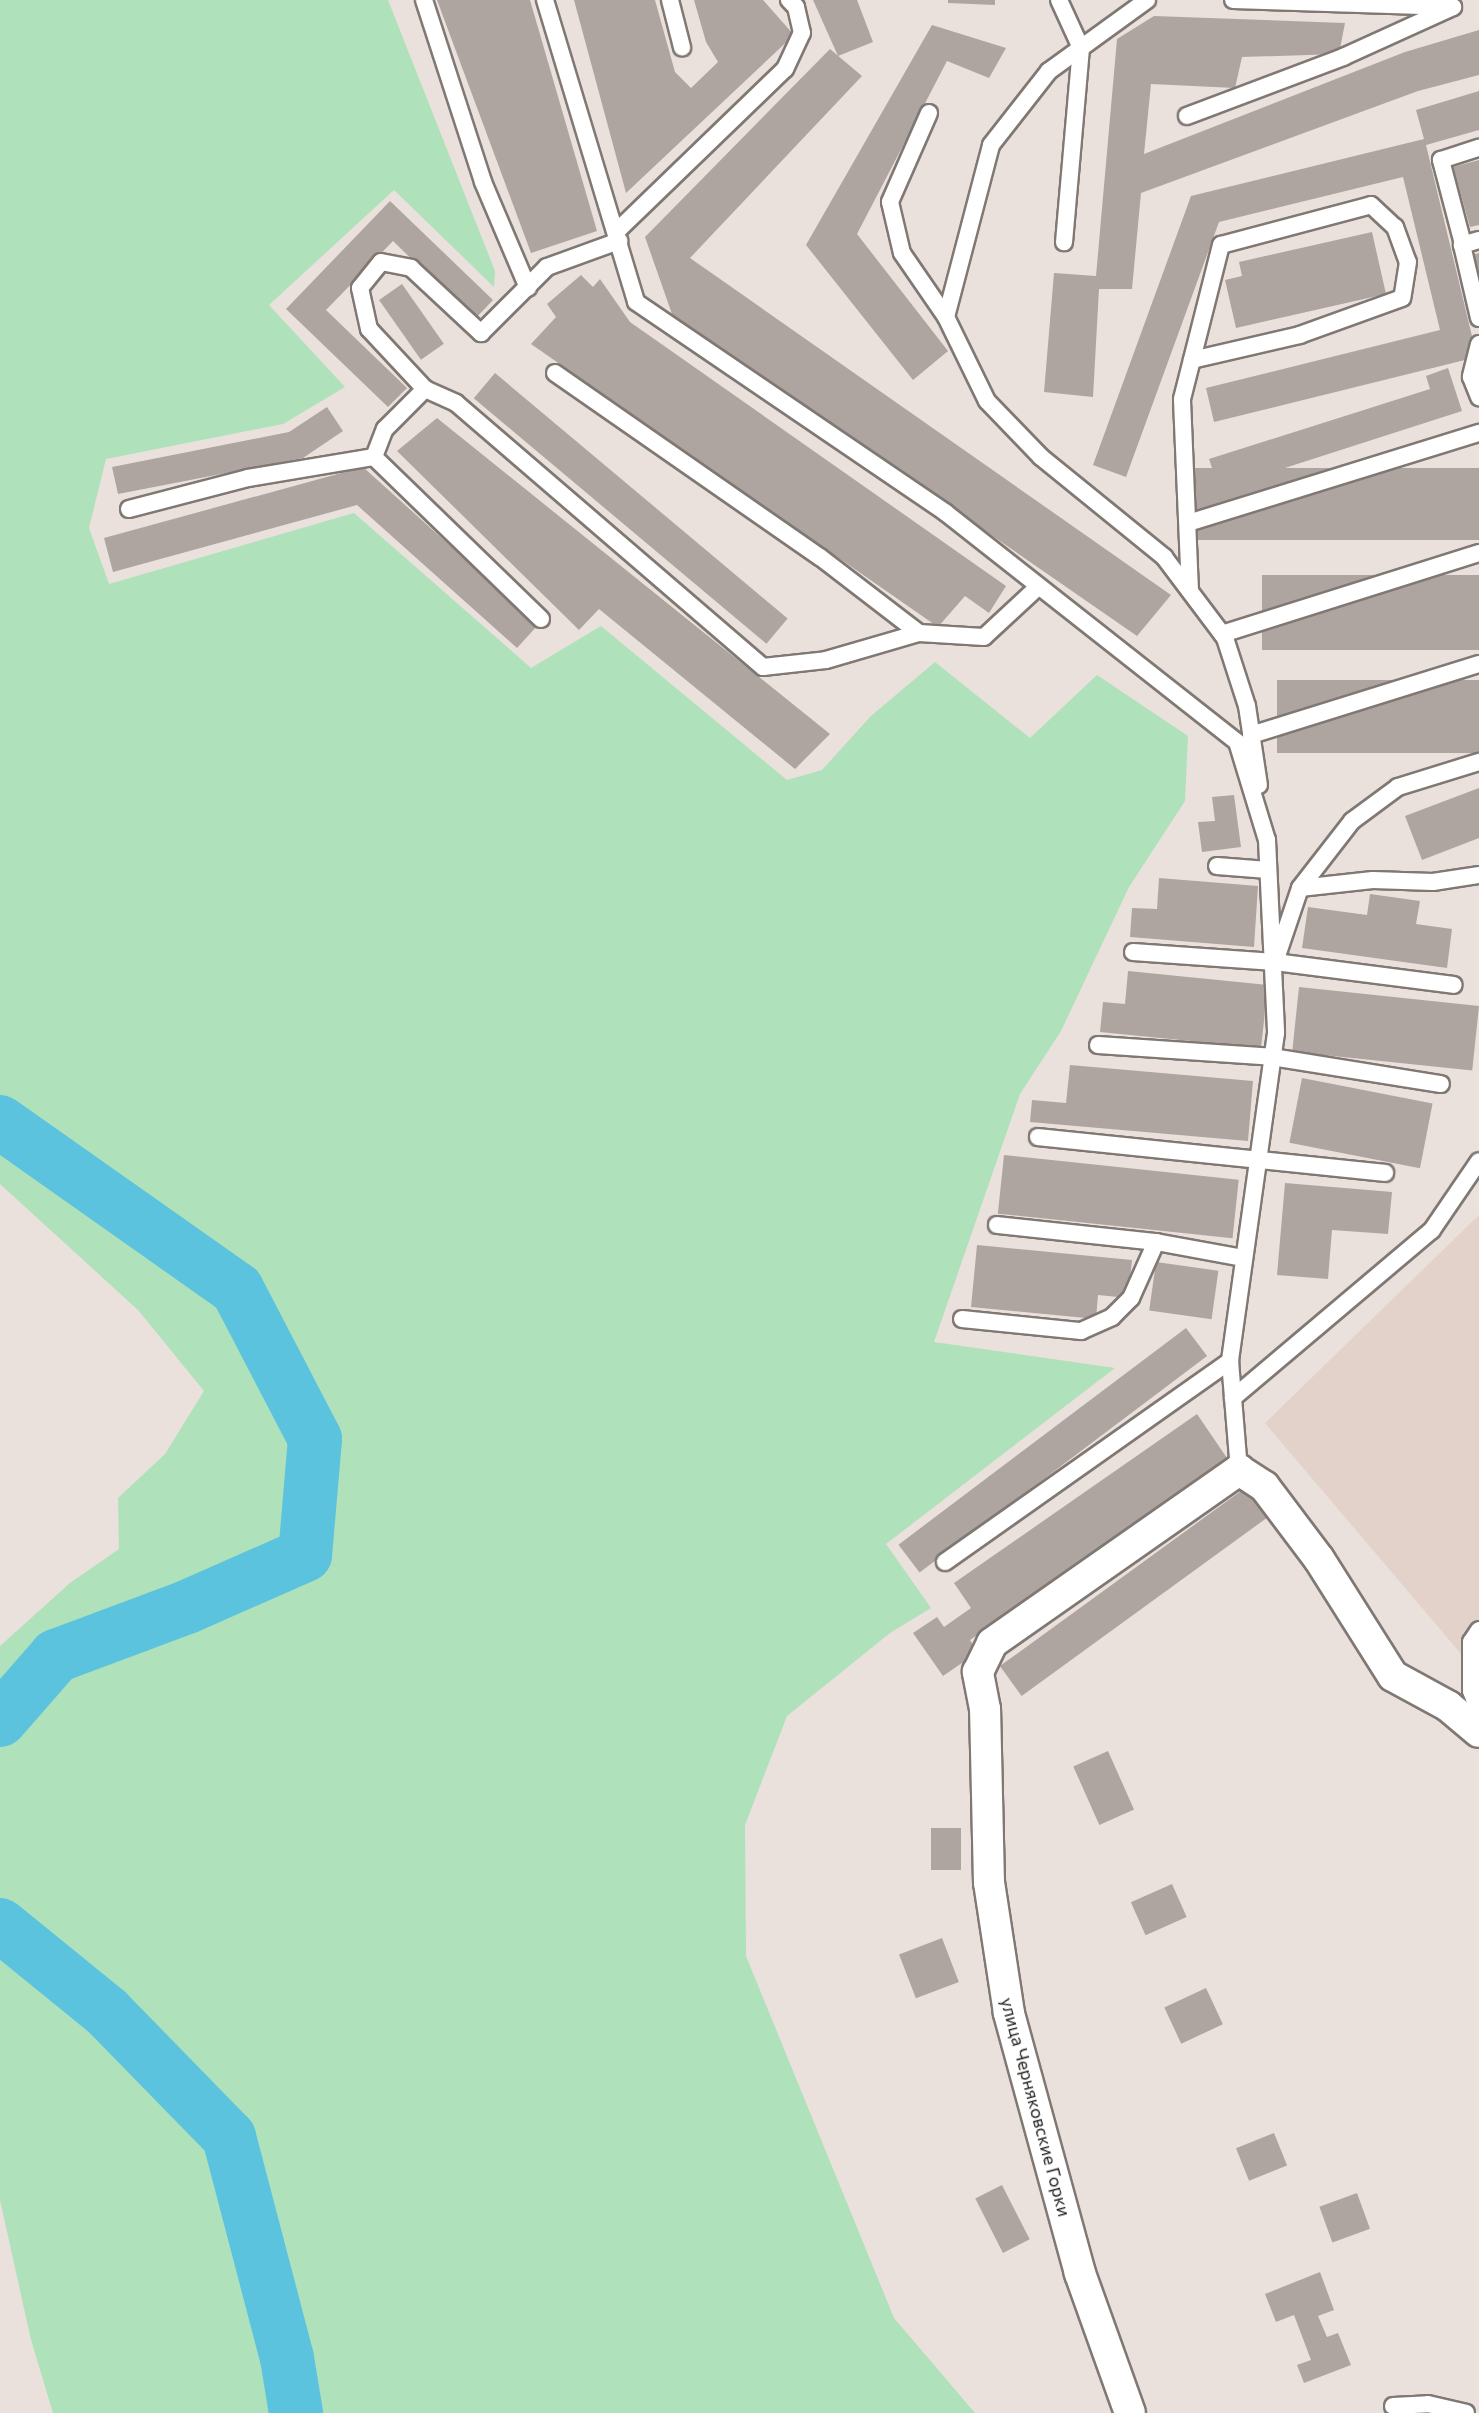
<!DOCTYPE html>
<html>
<head>
<meta charset="utf-8">
<style>
  body { margin:0 }
  #map { position:relative; width:1479px; height:2413px; overflow:hidden; background:#eae1dc; font-family:Commissioner,sans-serif }
  div>[style] { position:absolute }
  [style*='--x'] { left:calc(var(--x)*1px); top:calc(var(--y)*1px); width:calc(var(--w)*1px); rotate:calc(var(--a)*1deg) }
  .built>* { inset:0; background:#e3d2c9 }
  .green>* { inset:0; background:#afe1ba }
  .river>* { height:54px; margin:-27px; padding:0 27px; transform-origin:27px; border-radius:27px; background:#5cc3de }
  .building>* { inset:0; background:#aea5a1; transform-origin:0 0 }
  .roads { filter:drop-shadow(2px 0 #807873) drop-shadow(-2px 0 #807873) drop-shadow(0 2px #807873) drop-shadow(0 -2px #807873) }
  .service>* { height:16px; margin:-8px; padding:0 8px; transform-origin:8px; border-radius:8px; background:#fff }
  .minor>* { height:30px; margin:-15px; padding:0 15px; transform-origin:15px; border-radius:15px; background:#fff }
  span { translate:-50% -50%; white-space:nowrap; text-align:center; line-height:1.15; -webkit-text-stroke:5px #fff; paint-order:stroke }
  .street-label { font-size:18px; color:#282523 }
</style>
</head>
<body>
<div id="map">
  <div class="built">
    <div style="clip-path:polygon(1479px 1215px,1479px 1675px,1265px 1423px)"></div>
  </div>
  <div class="green">
    <div style="clip-path:polygon(0 0,388px 0,495px 271px,494px 287px,394px 190px,269px 305px,345px 387px,283px 424px,106px 459px,89px 528px,109px 584px,354px 513px,531px 668px,601px 626px,787px 780px,822px 770px,871px 716px,935px 662px,1030px 738px,1097px 675px,1188px 736px,1185px 801px,1129px 887px,1061px 1031px,1020px 1094px,934px 1342px,1115px 1368px,886px 1544px,931px 1608px,890px 1633px,787px 1716px,745px 1825px,746px 1956px,894px 2318px,975px 2413px,53px 2413px,31px 2340px,0 2200px,0 1646px,70px 1583px,119px 1549px,118px 1498px,165px 1454px,204px 1391px,138px 1310px,0 1184px)"></div>
  </div>
  <div class="river">
    <div style="--x:0;--y:1122;--w:290;--a:35.2"></div>
    <div style="--x:237;--y:1289;--w:169;--a:62.5"></div>
    <div style="--x:315;--y:1439;--w:116;--a:94.9"></div>
    <div style="--x:305;--y:1555;--w:129;--a:156.2"></div>
    <div style="--x:187;--y:1607;--w:140;--a:159.5"></div>
    <div style="--x:56;--y:1656;--w:85;--a:131.2"></div>
    <div style="--x:0;--y:1925;--w:138;--a:39.1"></div>
    <div style="--x:107;--y:2012;--w:175;--a:45.7"></div>
    <div style="--x:229;--y:2137;--w:228;--a:75.3"></div>
    <div style="--x:287;--y:2358;--w:56;--a:80.7"></div>
  </div>
  <div class="building">
    <div style="clip-path:polygon(437px 0,530px 0,597px 231px,531px 253px)"></div>
    <div style="clip-path:polygon(574px 0,655px 0,675px 72px,691px 88px,718px 62px,706px 42px,694px 0,763px 0,794px 35px,626px 193px)"></div>
    <div style="clip-path:polygon(813px 0,857px 0,873px 42px,838px 56px)"></div>
    <div style="clip-path:polygon(948px 0,995px 0,995px 5px,948px 3px)"></div>
    <div style="clip-path:polygon(1154px 16px,1345px 23px,1339px 54px,1242px 57px,1235px 88px,1151px 84px,1144px 154px,1405px 52px,1479px 30px,1479px 75px,1418px 91px,1141px 193px,1132px 289px,1099px 289px,1093px 397px,1044px 392px,1054px 273px,1096px 276px,1117px 39px)"></div>
    <div style="clip-path:polygon(932px 25px,1006px 48px,989px 78px,947px 61px,857px 234px,948px 351px,913px 380px,806px 245px)"></div>
    <div style="clip-path:polygon(830px 49px,862px 76px,690px 258px,1171px 595px,1137px 636px,672px 314px,645px 237px)"></div>
    <div style="clip-path:polygon(1479px 91px,1479px 130px,1426px 145px,1477px 357px,1214px 422px,1206px 388px,1440px 330px,1403px 177px,1219px 222px,1126px 477px,1093px 465px,1191px 196px,1424px 139px,1416px 110px)"></div>
    <div style="clip-path:polygon(1479px 160px,1479px 225px,1470px 227px,1453px 167px)"></div>
    <div style="clip-path:polygon(390px 201px,493px 300px,474px 320px,393px 241px,326px 310px,407px 388px,388px 407px,286px 309px)"></div>
    <div style="clip-path:polygon(1372px 232px,1386px 294px,1236px 328px,1225px 280px,1242px 276px,1239px 262px)"></div>
    <div style="clip-path:polygon(1479px 253px,1479px 276px,1478px 276px,1472px 255px)"></div>
    <div style="clip-path:polygon(581px 275px,593px 287px,600px 279px,630px 322px,1006px 586px,989px 613px,965px 596px,938px 627px,531px 344px,556px 317px,547px 304px)"></div>
    <div style="left:402px;top:284px;width:73px;height:28px;rotate:55deg"></div>
    <div style="clip-path:polygon(1448px 368px,1462px 411px,1219px 489px,1209px 459px,1430px 389px,1426px 376px)"></div>
    <div style="left:495px;top:373px;width:382px;height:33px;rotate:40deg"></div>
    <div style="clip-path:polygon(327px 407px,343px 431px,303px 458px,118px 494px,112px 467px,289px 432px)"></div>
    <div style="clip-path:polygon(437px 418px,830px 734px,795px 769px,599px 609px,579px 630px,397px 451px)"></div>
    <div style="clip-path:polygon(363px 467px,538px 625px,517px 648px,357px 505px,113px 572px,104px 538px)"></div>
    <div style="left:1479px;top:468px;width:72px;height:284px;rotate:90deg"></div>
    <div style="left:1479px;top:575px;width:75px;height:217px;rotate:90deg"></div>
    <div style="left:1479px;top:680px;width:73px;height:202px;rotate:90deg"></div>
    <div style="clip-path:polygon(1479px 788px,1479px 838px,1422px 860px,1405px 816px)"></div>
    <div style="clip-path:polygon(1234px 795px,1241px 847px,1202px 852px,1198px 822px,1215px 821px,1212px 797px)"></div>
    <div style="clip-path:polygon(1159px 878px,1258px 886px,1254px 947px,1130px 937px,1132px 908px,1157px 909px)"></div>
    <div style="clip-path:polygon(1370px 894px,1420px 901px,1416px 924px,1452px 929px,1447px 968px,1302px 948px,1308px 907px,1367px 915px)"></div>
    <div style="clip-path:polygon(1128px 971px,1268px 985px,1261px 1048px,1100px 1032px,1103px 1002px,1125px 1004px)"></div>
    <div style="left:1299px;top:987px;width:181px;height:65px;rotate:6deg"></div>
    <div style="clip-path:polygon(1070px 1065px,1253px 1081px,1248px 1141px,1030px 1122px,1032px 1100px,1066px 1103px)"></div>
    <div style="left:1302px;top:1078px;width:133px;height:66px;rotate:11deg"></div>
    <div style="left:1004px;top:1155px;width:236px;height:59px;rotate:6deg"></div>
    <div style="clip-path:polygon(1285px 1183px,1392px 1192px,1388px 1234px,1332px 1230px,1328px 1279px,1277px 1275px)"></div>
    <div style="clip-path:polygon(977px 1245px,1132px 1260px,1128px 1298px,1098px 1295px,1096px 1319px,971px 1307px)"></div>
    <div style="left:1156px;top:1262px;width:63px;height:49px;rotate:8deg"></div>
    <div style="left:1186px;top:1328px;width:35px;height:360px;rotate:53deg"></div>
    <div style="clip-path:polygon(1197px 1414px,1229px 1461px,970px 1640px,978px 1652px,943px 1676px,913px 1633px,937px 1617px,944px 1627px,971px 1608px,954px 1583px)"></div>
    <div style="left:1245px;top:1488px;width:37px;height:303px;rotate:54deg"></div>
    <div style="left:1108px;top:1751px;width:64px;height:38px;rotate:66deg"></div>
    <div style="left:931px;top:1828px;width:30px;height:42px"></div>
    <div style="left:1172px;top:1884px;width:36px;height:45px;rotate:66deg"></div>
    <div style="left:942px;top:1938px;width:47px;height:46px;rotate:69deg"></div>
    <div style="left:1206px;top:1988px;width:40px;height:46px;rotate:65deg"></div>
    <div style="left:1274px;top:2133px;width:35px;height:41px;rotate:68deg"></div>
    <div style="left:1002px;top:2185px;width:61px;height:30px;rotate:63deg"></div>
    <div style="left:1357px;top:2193px;width:38px;height:40px;rotate:70deg"></div>
    <div style="clip-path:polygon(1320px 2272px,1334px 2310px,1318px 2316px,1327px 2337px,1338px 2333px,1351px 2365px,1304px 2383px,1297px 2365px,1311px 2360px,1294px 2315px,1276px 2322px,1265px 2294px)"></div>
  </div>
  <div class="roads">
    <div class="service">
      <div style="--x:424;--y:0;--w:191;--a:72"></div>
      <div style="--x:483;--y:182;--w:115;--a:67"></div>
      <div style="--x:545;--y:0;--w:315;--a:73.2"></div>
      <div style="--x:636;--y:302;--w:375;--a:34.2"></div>
      <div style="--x:946;--y:513;--w:370;--a:38.2"></div>
      <div style="--x:1237;--y:742;--w:102;--a:73"></div>
      <div style="--x:1267;--y:840;--w:193;--a:87.3"></div>
      <div style="--x:1276;--y:1033;--w:331;--a:98"></div>
      <div style="--x:1230;--y:1361;--w:109;--a:85.3"></div>
      <div style="--x:670;--y:0;--w:49;--a:75.7"></div>
      <div style="--x:1059;--y:0;--w:53;--a:65.4"></div>
      <div style="--x:1081;--y:48;--w:195;--a:95"></div>
      <div style="--x:929;--y:113;--w:97;--a:113.7"></div>
      <div style="--x:890;--y:202;--w:52;--a:76.8"></div>
      <div style="--x:902;--y:253;--w:78;--a:55.5"></div>
      <div style="--x:946;--y:317;--w:93;--a:64"></div>
      <div style="--x:987;--y:401;--w:78;--a:46"></div>
      <div style="--x:1041;--y:457;--w:159;--a:39.1"></div>
      <div style="--x:1164;--y:557;--w:101;--a:53"></div>
      <div style="--x:1225;--y:638;--w:71;--a:72.1"></div>
      <div style="--x:1247;--y:706;--w:80;--a:81.4"></div>
      <div style="--x:1187;--y:116;--w:167;--a:-20.7"></div>
      <div style="--x:1343;--y:57;--w:121;--a:-24.4"></div>
      <div style="--x:1453;--y:7;--w:220;--a:-178.2"></div>
      <div style="--x:616;--y:232;--w:235;--a:-44"></div>
      <div style="--x:785;--y:69;--w:40;--a:-65"></div>
      <div style="--x:802;--y:33;--w:27;--a:-103"></div>
      <div style="--x:796;--y:7;--w:10;--a:-135"></div>
      <div style="--x:1479;--y:240;--w:18;--a:164"></div>
      <div style="--x:1462;--y:245;--w:75;--a:76.9"></div>
      <div style="--x:1463;--y:244;--w:87;--a:-104.7"></div>
      <div style="--x:1441;--y:160;--w:40;--a:-18"></div>
      <div style="--x:946;--y:317;--w:178;--a:-75.3"></div>
      <div style="--x:991;--y:145;--w:94;--a:-51.9"></div>
      <div style="--x:1049;--y:71;--w:121;--a:-35.9"></div>
      <div style="--x:1479;--y:344;--w:34;--a:104"></div>
      <div style="--x:1471;--y:377;--w:22;--a:68"></div>
      <div style="--x:555;--y:373;--w:323;--a:34.8"></div>
      <div style="--x:820;--y:557;--w:125;--a:37.5"></div>
      <div style="--x:919;--y:633;--w:65;--a:3.5"></div>
      <div style="--x:984;--y:637;--w:74;--a:-42.8"></div>
      <div style="--x:425;--y:389;--w:82;--a:-133"></div>
      <div style="--x:369;--y:329;--w:42;--a:-102.4"></div>
      <div style="--x:360;--y:288;--w:33;--a:-51"></div>
      <div style="--x:381;--y:262;--w:31;--a:11"></div>
      <div style="--x:411;--y:268;--w:96;--a:42.9"></div>
      <div style="--x:481;--y:333;--w:93;--a:-45"></div>
      <div style="--x:547;--y:267;--w:77;--a:-19.9"></div>
      <div style="--x:129;--y:509;--w:123;--a:-14.6"></div>
      <div style="--x:248;--y:478;--w:128;--a:-9.5"></div>
      <div style="--x:1188;--y:523;--w:305;--a:-17.2"></div>
      <div style="--x:1190;--y:591;--w:192;--a:-92.4"></div>
      <div style="--x:1182;--y:399;--w:159;--a:-75.8"></div>
      <div style="--x:1221;--y:245;--w:155;--a:-14.9"></div>
      <div style="--x:1371;--y:205;--w:33;--a:43"></div>
      <div style="--x:1395;--y:227;--w:37;--a:70"></div>
      <div style="--x:1408;--y:262;--w:36;--a:99"></div>
      <div style="--x:1402;--y:298;--w:109;--a:160.1"></div>
      <div style="--x:1300;--y:335;--w:111;--a:167"></div>
      <div style="--x:541;--y:619;--w:233;--a:-135.9"></div>
      <div style="--x:374;--y:457;--w:30;--a:-69"></div>
      <div style="--x:385;--y:429;--w:57;--a:-45"></div>
      <div style="--x:425;--y:389;--w:34;--a:24"></div>
      <div style="--x:456;--y:403;--w:405;--a:40.7"></div>
      <div style="--x:763;--y:667;--w:63;--a:-6.3"></div>
      <div style="--x:826;--y:660;--w:97;--a:-16.2"></div>
      <div style="--x:1222;--y:634;--w:269;--a:-17.5"></div>
      <div style="--x:1251;--y:735;--w:239;--a:-17.3"></div>
      <div style="--x:1217;--y:866;--w:51;--a:4.5"></div>
      <div style="--x:1300;--y:888;--w:85;--a:-52.2"></div>
      <div style="--x:1352;--y:821;--w:57;--a:-36.5"></div>
      <div style="--x:1398;--y:787;--w:85;--a:-17.2"></div>
      <div style="--x:1133;--y:952;--w:142;--a:4"></div>
      <div style="--x:1275;--y:962;--w:180;--a:7.3"></div>
      <div style="--x:1276;--y:959;--w:75;--a:-71.3"></div>
      <div style="--x:1300;--y:888;--w:73;--a:-6.3"></div>
      <div style="--x:1373;--y:880;--w:60;--a:1.9"></div>
      <div style="--x:1433;--y:882;--w:47;--a:-8.7"></div>
      <div style="--x:1098;--y:1045;--w:174;--a:3.9"></div>
      <div style="--x:1272;--y:1057;--w:171;--a:9.1"></div>
      <div style="--x:1038;--y:1137;--w:349;--a:5.9"></div>
      <div style="--x:997;--y:1225;--w:160;--a:6.1"></div>
      <div style="--x:962;--y:1319;--w:120;--a:5.8"></div>
      <div style="--x:1081;--y:1331;--w:34;--a:-24"></div>
      <div style="--x:1112;--y:1317;--w:27;--a:-45"></div>
      <div style="--x:1131;--y:1298;--w:61;--a:-65.9"></div>
      <div style="--x:1156;--y:1242;--w:88;--a:10.4"></div>
      <div style="--x:1233;--y:1398;--w:260;--a:-40.2"></div>
      <div style="--x:1432;--y:1230;--w:83;--a:-55.7"></div>
      <div style="--x:945;--y:1562;--w:349;--a:-35.2"></div>
      <div style="--x:1479;--y:1630;--w:14;--a:124"></div>
      <div style="--x:1471;--y:1642;--w:49;--a:90"></div>
      <div style="--x:1471;--y:1691;--w:22;--a:69"></div>
      <div style="--x:1393;--y:2406;--w:35;--a:-3"></div>
      <div style="--x:1428;--y:2404;--w:39;--a:13"></div>
    </div>
    <div class="minor">
      <div style="--x:1130;--y:2413;--w:149;--a:-109.7"></div>
      <div style="--x:1080;--y:2273;--w:270;--a:-105.3"></div>
      <div style="--x:1009;--y:2013;--w:132;--a:-98.7"></div>
      <div style="--x:989;--y:1883;--w:174;--a:-91.3"></div>
      <div style="--x:985;--y:1709;--w:38;--a:-101"></div>
      <div style="--x:978;--y:1672;--w:32;--a:-64"></div>
      <div style="--x:992;--y:1643;--w:302;--a:-35"></div>
      <div style="--x:1239;--y:1470;--w:30;--a:33"></div>
      <div style="--x:1264;--y:1486;--w:91;--a:53"></div>
      <div style="--x:1319;--y:1559;--w:138;--a:57.7"></div>
      <div style="--x:1393;--y:1676;--w:63;--a:28.6"></div>
      <div style="--x:1448;--y:1706;--w:40;--a:40"></div>
    </div>
  </div>
  <div class="street-label">
    <span style="left:1036px;top:2107px;rotate:75deg">улица Черняковские Горки</span>
  </div>
</div>
</body>
</html>
